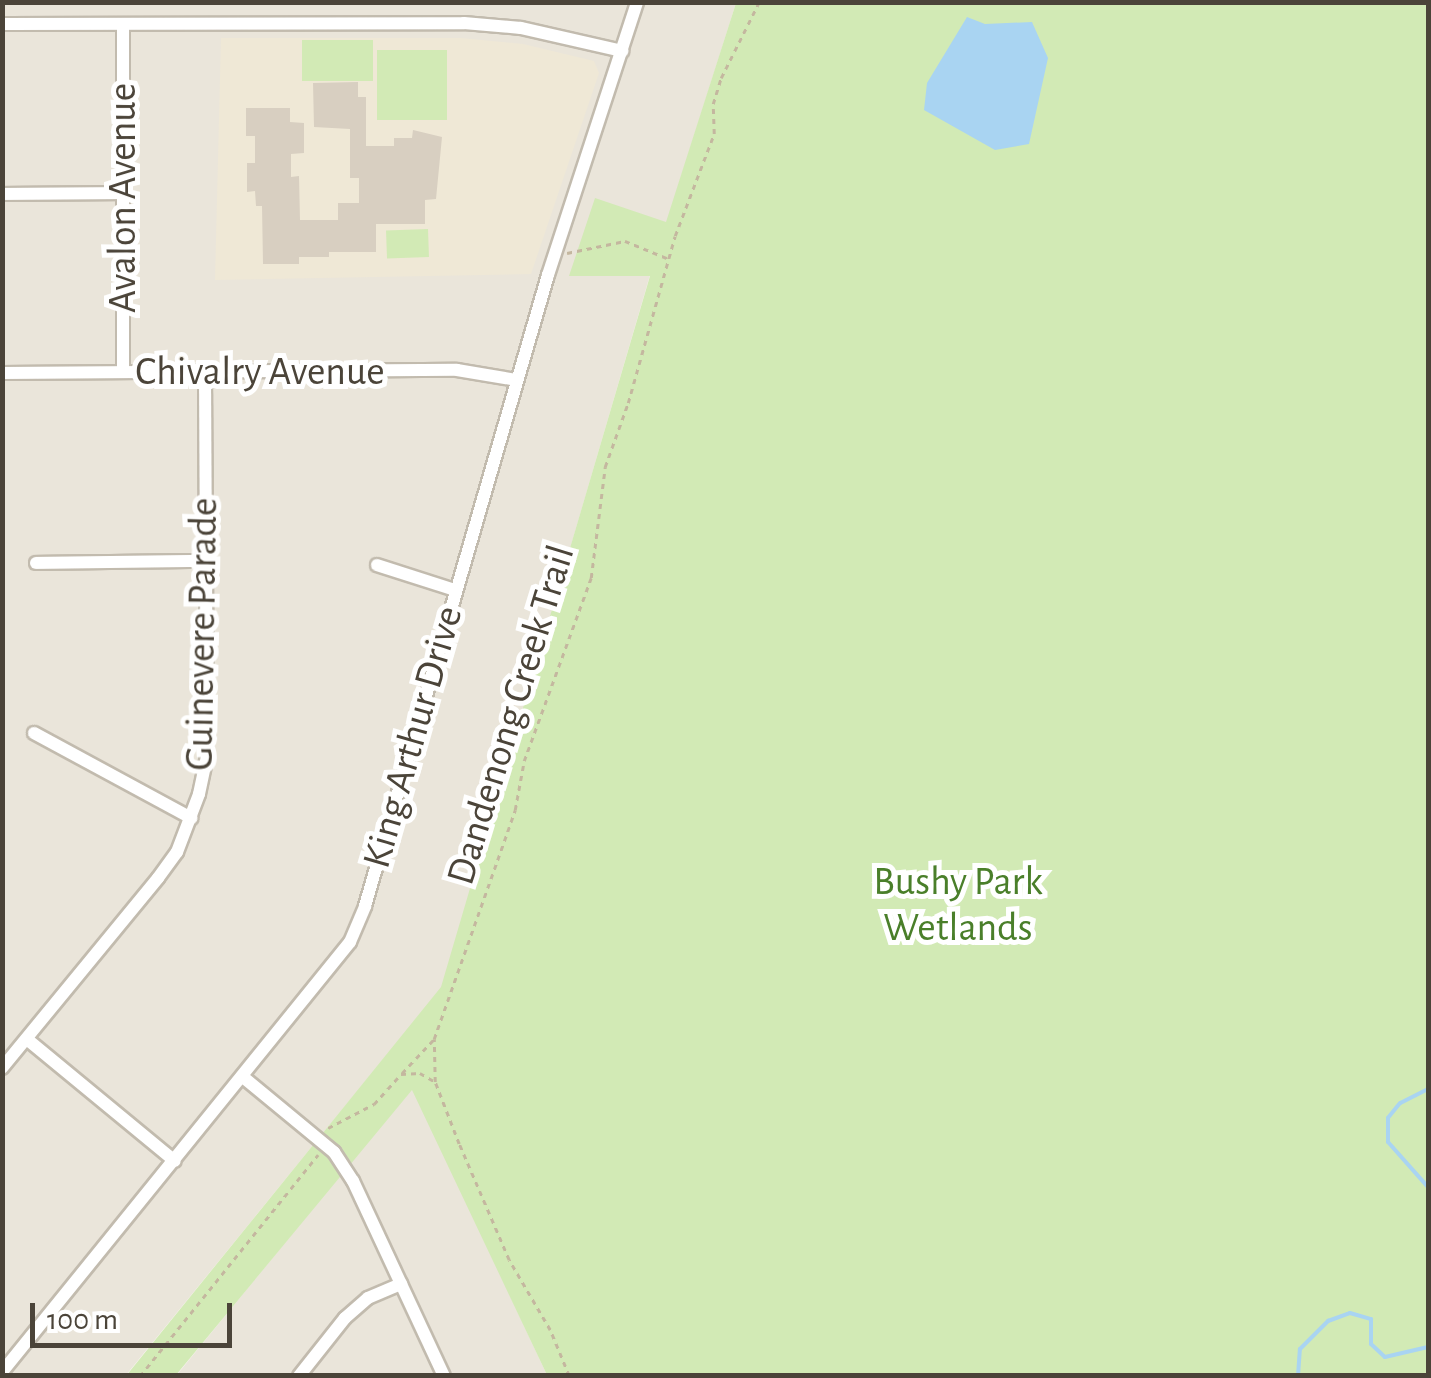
<!DOCTYPE html>
<html>
<head>
<meta charset="utf-8">
<style>
  body { margin:0 }
  #map { position:relative; width:1431px; height:1378px; overflow:hidden; background:#f6f3ec; font-family:"Alegreya Sans",sans-serif }
  div>[style] { position:absolute }
  [style*='--x'] { left:calc(var(--x)*1px); top:calc(var(--y)*1px); width:calc(var(--w)*1px); rotate:calc(var(--a)*1deg) }
  .residential>* { inset:0; background:#eae5da }
  .education>* { inset:0; background:#efe8d6 }
  .green>* { inset:0; background:#d2eab5; transform-origin:0 0 }
  .water>* { inset:0; background:#a9d4f2 }
  .stream>* { height:4px; margin:-2px; padding:0 2px; transform-origin:2px; border-radius:2px; background:#a9d4f2 }
  .building>* { inset:0; background:#d8cfc1 }
  .path>* { height:2.5px; margin-top:-1.25px; transform-origin:0; background:repeating-linear-gradient(90deg,#c4b79f 0 5px,transparent 0 10px) }
  .roads { filter:drop-shadow(2px 0 #c2bbae) drop-shadow(-2px 0 #c2bbae) drop-shadow(0 2px #c2bbae) drop-shadow(0 -2px #c2bbae) }
  .minor>* { height:12px; margin:-6px; padding:0 6px; transform-origin:6px; border-radius:6px; background:#fff }
  span { translate:-50% -50%; white-space:nowrap; text-align:center; line-height:1.15; -webkit-text-stroke:10px #fff; paint-order:stroke }
  .street-label { font-size:40px; color:#4b4439 }
  .park-label { font-size:40px; color:#4a7f2a }
  .frame { position:absolute; inset:0; border:5px solid #4b4439; pointer-events:none }
  .scale { position:absolute; left:30px; top:1303px; width:202px; height:45px; box-sizing:border-box; border:5px solid #4b4439; border-top:0; padding-left:12px; font-size:30px; line-height:35px; white-space:nowrap; color:#4b4439; -webkit-text-stroke:8px #fff; paint-order:stroke }
</style>
</head>
<body>
<div id="map">
  <div class="residential">
    <div style="clip-path:polygon(3px 3px,736px 3px,650px 275px,442px 987px,126px 1375px,3px 1376px)"></div>
    <div style="clip-path:polygon(413px 1088px,547px 1375px,176px 1376px,355px 1157px)"></div>
  </div>
  <div class="education">
    <div style="clip-path:polygon(221px 38px,461px 38px,523px 44px,594px 61px,599px 73px,531px 274px,215px 280px)"></div>
  </div>
  <div class="green">
    <div style="clip-path:polygon(736px 3px,1428px 3px,1428px 1375px,547px 1375px,412px 1090px,176px 1375px,126px 1376px,441px 987px,650px 276px,569px 276px,595px 198px,666px 222px)"></div>
    <div style="left:302px;top:40px;width:71px;height:41px"></div>
    <div style="left:377px;top:50px;width:70px;height:70px"></div>
    <div style="left:428px;top:229px;width:28px;height:42px;rotate:88deg"></div>
  </div>
  <div class="water">
    <div style="clip-path:polygon(967px 17px,985px 24px,1032px 22px,1048px 58px,1029px 144px,995px 150px,924px 110px,927px 83px)"></div>
  </div>
  <div class="stream">
    <div style="--x:1428;--y:1089;--w:31;--a:153"></div>
    <div style="--x:1400;--y:1103;--w:19;--a:129"></div>
    <div style="--x:1388;--y:1118;--w:24;--a:90"></div>
    <div style="--x:1388;--y:1142;--w:60;--a:48.4"></div>
    <div style="--x:1298;--y:1376;--w:27;--a:-86"></div>
    <div style="--x:1300;--y:1349;--w:40;--a:-45"></div>
    <div style="--x:1328;--y:1321;--w:23;--a:-20"></div>
    <div style="--x:1350;--y:1313;--w:22;--a:16"></div>
    <div style="--x:1371;--y:1319;--w:25;--a:90"></div>
    <div style="--x:1371;--y:1344;--w:19;--a:43"></div>
    <div style="--x:1385;--y:1357;--w:44;--a:-13.1"></div>
  </div>
  <div class="building">
    <div style="clip-path:polygon(358px 82px,358px 97px,366px 97px,366px 146px,394px 146px,394px 138px,412px 138px,413px 130px,442px 137px,436px 199px,425px 200px,425px 224px,376px 224px,376px 252px,329px 252px,329px 257px,299px 257px,299px 264px,263px 264px,262px 206px,256px 206px,255px 191px,247px 192px,247px 163px,255px 163px,255px 136px,246px 136px,246px 108px,290px 108px,290px 122px,304px 123px,304px 153px,291px 154px,291px 177px,299px 176px,300px 220px,338px 220px,338px 203px,359px 203px,359px 178px,350px 178px,350px 129px,314px 127px,313px 83px)"></div>
  </div>
  <div class="path">
    <div style="--x:567;--y:253;--w:59;--a:-11.7"></div>
    <div style="--x:625;--y:241;--w:48;--a:22.2"></div>
    <div style="--x:402;--y:1073;--w:47;--a:-46.7"></div>
    <div style="--x:328;--y:1128;--w:52;--a:-27.6"></div>
    <div style="--x:374;--y:1104;--w:40;--a:-48"></div>
    <div style="--x:401;--y:1074;--w:19;--a:-3"></div>
    <div style="--x:420;--y:1073;--w:16;--a:30"></div>
    <div style="--x:140;--y:1376;--w:284;--a:-51.2"></div>
    <div style="--x:569;--y:1376;--w:50;--a:-112.4"></div>
    <div style="--x:550;--y:1330;--w:81;--a:-120.4"></div>
    <div style="--x:509;--y:1260;--w:126;--a:-113.3"></div>
    <div style="--x:459;--y:1144;--w:66;--a:-111.2"></div>
    <div style="--x:435;--y:1082;--w:43;--a:-91.3"></div>
    <div style="--x:434;--y:1039;--w:243;--a:-70.5"></div>
    <div style="--x:515;--y:810;--w:50;--a:-79.6"></div>
    <div style="--x:524;--y:761;--w:195;--a:-69.9"></div>
    <div style="--x:591;--y:578;--w:112;--a:-82.8"></div>
    <div style="--x:605;--y:467;--w:68;--a:-70.2"></div>
    <div style="--x:628;--y:403;--w:173;--a:-74.3"></div>
    <div style="--x:675;--y:236;--w:109;--a:-69.1"></div>
    <div style="--x:714;--y:134;--w:30;--a:-92"></div>
    <div style="--x:713;--y:104;--w:27;--a:-73"></div>
    <div style="--x:721;--y:78;--w:85;--a:-63.4"></div>
  </div>
  <div class="roads">
    <div class="minor">
      <div style="--x:2;--y:24;--w:462;--a:-0.1"></div>
      <div style="--x:464;--y:23;--w:57;--a:5"></div>
      <div style="--x:521;--y:28;--w:104;--a:12.8"></div>
      <div style="--x:2;--y:194;--w:122;--a:-0.5"></div>
      <div style="--x:123;--y:372;--w:348;--a:-90"></div>
      <div style="--x:2;--y:373;--w:455;--a:-0.4"></div>
      <div style="--x:457;--y:370;--w:61;--a:9.5"></div>
      <div style="--x:36;--y:563;--w:168;--a:-0.7"></div>
      <div style="--x:377;--y:565;--w:82;--a:17.8"></div>
      <div style="--x:34;--y:733;--w:179;--a:28.4"></div>
      <div style="--x:28;--y:1040;--w:190;--a:39.5"></div>
      <div style="--x:2;--y:1068;--w:246;--a:-50.6"></div>
      <div style="--x:158;--y:878;--w:32;--a:-54"></div>
      <div style="--x:177;--y:852;--w:62;--a:-69.2"></div>
      <div style="--x:199;--y:794;--w:38;--a:-78"></div>
      <div style="--x:207;--y:757;--w:384;--a:-90.3"></div>
      <div style="--x:243;--y:1077;--w:118;--a:39.5"></div>
      <div style="--x:334;--y:1152;--w:35;--a:57"></div>
      <div style="--x:353;--y:1181;--w:215;--a:65"></div>
      <div style="--x:2;--y:1372;--w:553;--a:-51.02"></div>
      <div style="--x:350;--y:942;--w:39;--a:-67"></div>
      <div style="--x:365;--y:906;--w:657;--a:-73.83"></div>
      <div style="--x:548;--y:275;--w:287;--a:-71.9"></div>
      <div style="--x:299;--y:1376;--w:74;--a:-51.6"></div>
      <div style="--x:345;--y:1318;--w:30;--a:-41"></div>
      <div style="--x:368;--y:1298;--w:36;--a:-23"></div>
    </div>
  </div>
  <div class="street-label">
    <span style="left:123px;top:198px;rotate:-90deg">Avalon Avenue</span>
    <span style="left:260px;top:372px">Chivalry Avenue</span>
    <span style="left:202px;top:634px;rotate:-89deg">Guinevere Parade</span>
    <span style="left:511px;top:715px;rotate:-73deg">Dandenong Creek Trail</span>
    <span style="left:413px;top:737px;rotate:-74deg">King Arthur Drive</span>
  </div>
  <div class="park-label">
    <span style="left:958px;top:905px">Bushy Park<br>Wetlands</span>
  </div>
  <div class="frame"></div>
  <div class="scale">100 m</div>
</div>
</body>
</html>
